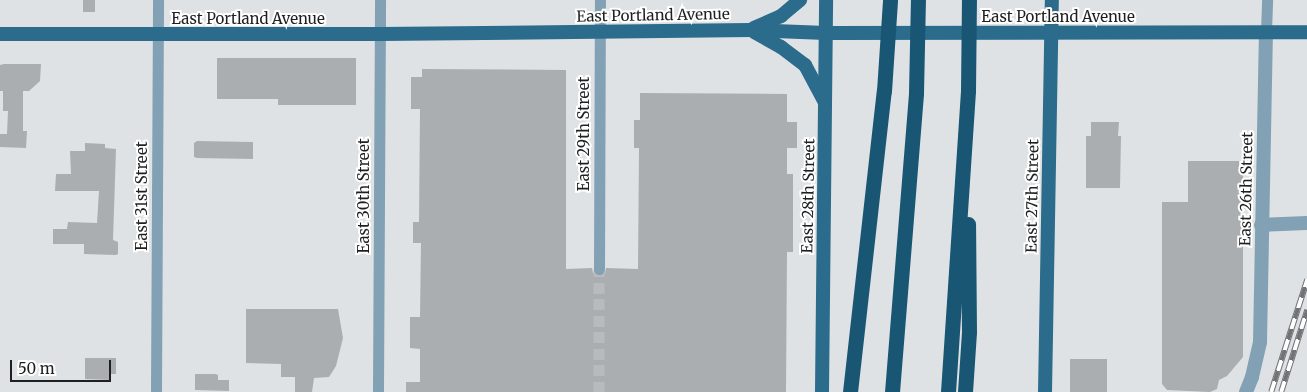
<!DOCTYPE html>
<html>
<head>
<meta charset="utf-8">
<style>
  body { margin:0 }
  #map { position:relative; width:1307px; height:392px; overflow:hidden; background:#dee2e4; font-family:Merriweather,serif }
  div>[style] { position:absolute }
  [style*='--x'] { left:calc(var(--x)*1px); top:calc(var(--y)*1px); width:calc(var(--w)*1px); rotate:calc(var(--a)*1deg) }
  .building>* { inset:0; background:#abaeb0; transform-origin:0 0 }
  .minor-tunnel>* { height:11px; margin-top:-5.5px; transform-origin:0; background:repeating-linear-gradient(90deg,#b8bbbd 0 11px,transparent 0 16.5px) }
  .minor>* { height:11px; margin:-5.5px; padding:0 5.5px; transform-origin:5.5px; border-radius:5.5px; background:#82a1b4 }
  .tertiary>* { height:14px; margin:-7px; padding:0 7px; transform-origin:7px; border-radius:7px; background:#82a1b4 }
  .primary>* { height:14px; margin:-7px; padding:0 7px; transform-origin:7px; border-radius:7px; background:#2b6b8c }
  .motorway>* { height:15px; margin:-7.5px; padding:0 7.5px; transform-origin:7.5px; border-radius:7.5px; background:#185674 }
  .rail>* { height:5.5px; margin-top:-2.75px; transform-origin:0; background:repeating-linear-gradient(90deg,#fff 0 11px,#717475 0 22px); box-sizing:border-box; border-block:1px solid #717475 }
  .motorway-bridge>* { height:15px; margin:-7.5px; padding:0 7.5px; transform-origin:7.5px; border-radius:7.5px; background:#185674 }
  span { translate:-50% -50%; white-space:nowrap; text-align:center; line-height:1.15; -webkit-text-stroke:4px #fff; paint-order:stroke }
  .street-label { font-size:15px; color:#1e1f20 }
  .scale { position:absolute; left:10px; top:360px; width:101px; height:22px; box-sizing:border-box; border:2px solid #1e1f20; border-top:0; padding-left:6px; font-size:15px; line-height:18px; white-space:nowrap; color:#1e1f20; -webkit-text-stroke:4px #fff; paint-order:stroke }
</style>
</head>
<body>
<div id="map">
  <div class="building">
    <div style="left:83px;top:0;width:12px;height:12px"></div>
    <div style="clip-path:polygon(217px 58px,356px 58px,356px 105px,278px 105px,278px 99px,217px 99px)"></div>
    <div style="clip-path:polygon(4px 64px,41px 64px,40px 81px,29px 91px,23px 91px,23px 131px,27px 131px,26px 148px,0 147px,0 134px,7px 134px,8px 111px,3px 111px,3px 91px,0 91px,0 65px)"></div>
    <div style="clip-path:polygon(422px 69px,566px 70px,566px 269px,592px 268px,593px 273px,598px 276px,605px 273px,606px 268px,638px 269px,639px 148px,634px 148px,634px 120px,640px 120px,640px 93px,787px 94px,787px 122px,797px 122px,797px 148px,787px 148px,787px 174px,793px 174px,793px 252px,787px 252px,786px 392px,406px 392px,406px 382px,420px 382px,420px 349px,410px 348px,410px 317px,420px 317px,421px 243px,413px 243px,413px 222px,419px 222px,420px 109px,411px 109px,411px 77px,422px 77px)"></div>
    <div style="clip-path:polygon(1091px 122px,1119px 122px,1118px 136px,1121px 136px,1120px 188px,1086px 188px,1086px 136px,1091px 136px)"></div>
    <div style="clip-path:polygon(197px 141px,253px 142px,253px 159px,197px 158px,194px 157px,194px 143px)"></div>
    <div style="clip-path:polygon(85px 143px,105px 144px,105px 148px,116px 149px,113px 240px,118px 242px,118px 254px,116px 255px,84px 254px,84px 244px,53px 244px,53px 229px,67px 229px,68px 222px,97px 223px,99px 191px,55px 191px,56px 174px,71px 174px,70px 151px,85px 151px)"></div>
    <div style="clip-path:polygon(1188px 161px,1243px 161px,1243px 357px,1227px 376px,1219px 380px,1217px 389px,1210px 392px,1167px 390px,1162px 384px,1162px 202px,1188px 202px)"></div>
    <div style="clip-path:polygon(246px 309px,338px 309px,343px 338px,336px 366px,329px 377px,314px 378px,312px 392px,295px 392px,295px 377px,281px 377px,281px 364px,246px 363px)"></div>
    <div style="clip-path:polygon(85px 358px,116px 358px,116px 374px,111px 374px,111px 380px,85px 379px)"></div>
    <div style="left:1070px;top:359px;width:37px;height:33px"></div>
    <div style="clip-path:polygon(195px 374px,215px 374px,218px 375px,218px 380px,229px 380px,229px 391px,195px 390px)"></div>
  </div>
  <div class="minor-tunnel">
    <div style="--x:599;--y:392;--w:123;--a:-90"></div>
  </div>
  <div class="minor">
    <div style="--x:1266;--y:32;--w:32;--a:-88"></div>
    <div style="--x:599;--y:269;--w:269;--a:-89.8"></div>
    <div style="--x:156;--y:392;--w:392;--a:-89.7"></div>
    <div style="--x:378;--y:392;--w:392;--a:-89.7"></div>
  </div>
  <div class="tertiary">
    <div style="--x:1261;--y:225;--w:46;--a:-2.5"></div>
    <div style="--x:1246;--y:392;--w:16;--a:-68"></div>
    <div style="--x:1252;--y:377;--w:36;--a:-77"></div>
    <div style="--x:1260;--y:342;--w:310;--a:-88.9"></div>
  </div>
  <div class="primary">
    <div style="--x:754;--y:28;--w:30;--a:-24"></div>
    <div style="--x:781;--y:16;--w:25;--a:-40"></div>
    <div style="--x:754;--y:32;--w:31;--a:29"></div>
    <div style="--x:781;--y:47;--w:30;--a:37"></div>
    <div style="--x:805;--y:65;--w:40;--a:62"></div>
    <div style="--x:0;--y:34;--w:380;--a:0"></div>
    <div style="--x:380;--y:34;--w:371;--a:-0.6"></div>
    <div style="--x:751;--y:30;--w:75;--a:2.3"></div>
    <div style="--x:826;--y:33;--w:481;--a:-0.1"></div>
    <div style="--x:822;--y:392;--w:392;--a:-89.4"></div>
    <div style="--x:1045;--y:392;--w:392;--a:-89"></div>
  </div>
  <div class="motorway">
    <div style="--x:850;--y:392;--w:303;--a:-83.6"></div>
    <div style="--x:892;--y:392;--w:300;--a:-85.4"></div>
    <div style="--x:948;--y:392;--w:302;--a:-86.2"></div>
    <div style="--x:965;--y:392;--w:60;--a:-86.2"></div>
    <div style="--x:969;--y:332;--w:108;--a:-90.5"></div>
  </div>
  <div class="rail">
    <div style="--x:1271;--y:392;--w:118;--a:-72.2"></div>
    <div style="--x:1281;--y:392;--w:86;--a:-72.4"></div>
  </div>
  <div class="motorway-bridge">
    <div style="--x:884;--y:91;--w:91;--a:-86.2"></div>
    <div style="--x:968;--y:91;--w:91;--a:-89.4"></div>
    <div style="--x:916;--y:93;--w:93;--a:-88.8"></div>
  </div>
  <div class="street-label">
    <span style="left:653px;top:15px;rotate:-1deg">East Portland Avenue</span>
    <span style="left:1058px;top:17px">East Portland Avenue</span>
    <span style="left:248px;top:19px">East Portland Avenue</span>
    <span style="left:584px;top:134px;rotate:-90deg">East 29th Street</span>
    <span style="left:1246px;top:189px;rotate:-89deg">East 26th Street</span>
    <span style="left:142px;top:196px;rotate:-90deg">East 31st Street</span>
    <span style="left:364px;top:196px;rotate:-90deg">East 30th Street</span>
    <span style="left:808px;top:196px;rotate:-89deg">East 28th Street</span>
    <span style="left:1032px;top:196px;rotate:-89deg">East 27th Street</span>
  </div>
  <div class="scale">50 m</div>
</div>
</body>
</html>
